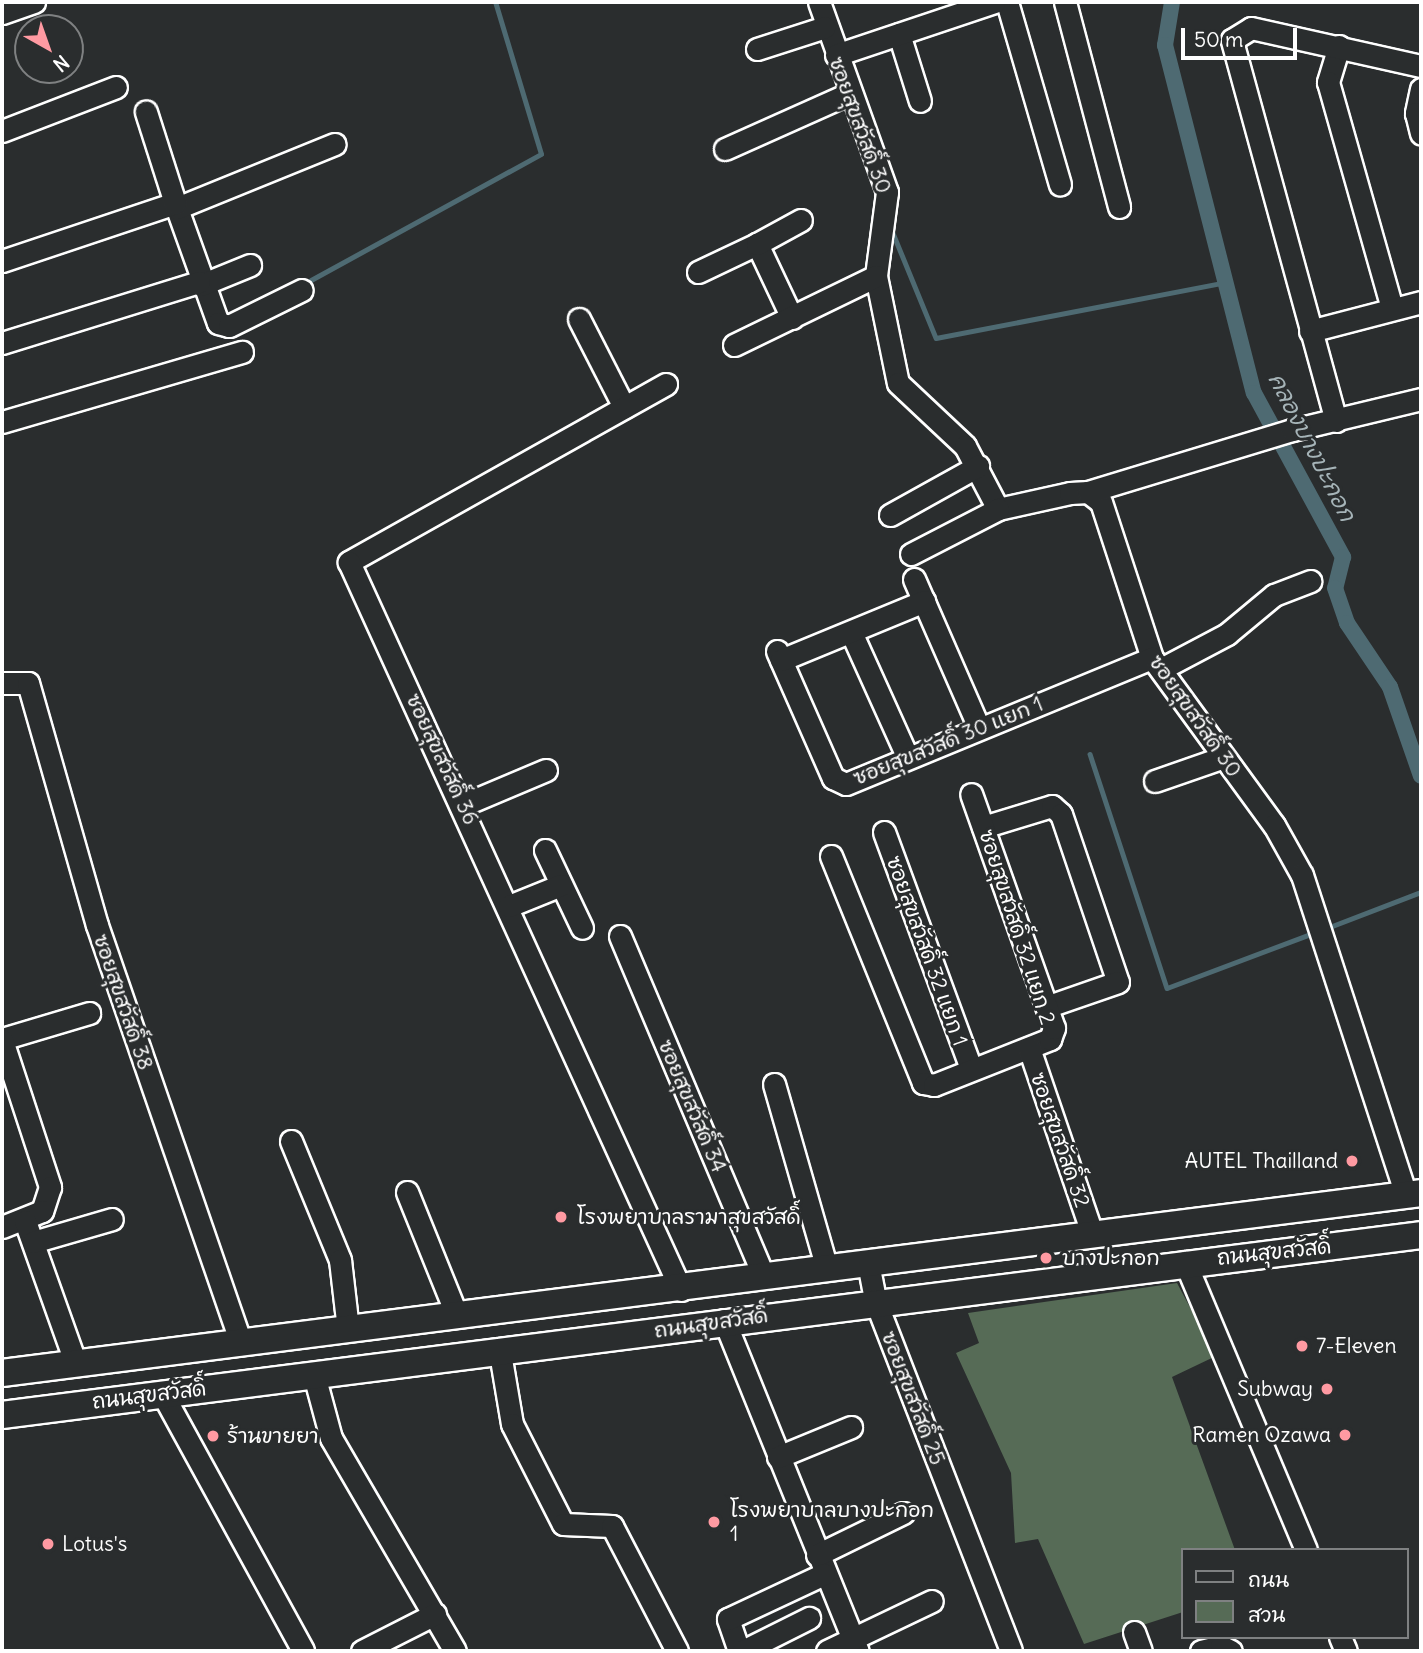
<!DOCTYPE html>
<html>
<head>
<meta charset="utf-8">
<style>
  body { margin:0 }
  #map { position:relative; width:1423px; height:1653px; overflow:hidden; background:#2a2d2e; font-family:Delius,"Playpen Sans Thai",sans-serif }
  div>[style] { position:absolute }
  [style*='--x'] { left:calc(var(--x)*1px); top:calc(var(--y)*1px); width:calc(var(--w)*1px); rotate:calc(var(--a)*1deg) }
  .green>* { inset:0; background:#566b56 }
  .stream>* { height:4.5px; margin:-2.25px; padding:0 2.25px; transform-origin:2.25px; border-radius:2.25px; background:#4e6a72 }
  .canal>* { height:16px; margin:-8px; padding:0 8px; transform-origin:8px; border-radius:8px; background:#4e6a72 }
  .roads { filter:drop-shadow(2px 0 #fff) drop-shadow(-2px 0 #fff) drop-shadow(0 2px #fff) drop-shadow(0 -2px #fff) }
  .minor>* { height:21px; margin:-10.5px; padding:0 10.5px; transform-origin:10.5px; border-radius:10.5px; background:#2a2d2e }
  .major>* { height:26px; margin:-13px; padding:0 13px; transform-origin:13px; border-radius:13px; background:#2a2d2e }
  .dots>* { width:19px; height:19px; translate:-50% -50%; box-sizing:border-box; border:4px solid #2a2d2e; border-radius:50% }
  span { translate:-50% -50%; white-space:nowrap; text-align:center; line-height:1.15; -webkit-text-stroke:6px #2a2d2e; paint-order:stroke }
  .street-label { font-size:21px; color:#fff }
  .poi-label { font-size:21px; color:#fff }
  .right { translate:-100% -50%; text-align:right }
  .left { translate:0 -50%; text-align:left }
  .water-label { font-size:23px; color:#a6b4b8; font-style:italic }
  .frame { position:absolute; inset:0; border:4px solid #fff; pointer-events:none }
  .legend { position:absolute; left:1181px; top:1548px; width:228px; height:91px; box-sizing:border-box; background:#2a2d2e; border:2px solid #7f8182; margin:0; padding:9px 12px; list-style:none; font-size:21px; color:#fff }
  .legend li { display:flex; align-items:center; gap:14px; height:35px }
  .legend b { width:35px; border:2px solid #7f8182 }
  .north { position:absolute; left:14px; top:14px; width:70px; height:70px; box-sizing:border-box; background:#2a2d2e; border:2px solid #7f8182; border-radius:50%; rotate:140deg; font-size:19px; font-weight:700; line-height:28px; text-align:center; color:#fff }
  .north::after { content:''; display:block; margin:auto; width:24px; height:32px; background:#ff9aa2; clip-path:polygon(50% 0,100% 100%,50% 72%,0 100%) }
  .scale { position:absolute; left:1181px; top:28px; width:116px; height:32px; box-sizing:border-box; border:4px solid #fff; border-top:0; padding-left:9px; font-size:21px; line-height:24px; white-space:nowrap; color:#fff; -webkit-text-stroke:5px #2a2d2e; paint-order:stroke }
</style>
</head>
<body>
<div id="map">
  <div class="green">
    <div style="clip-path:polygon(1177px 1283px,1216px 1356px,1172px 1377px,1235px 1550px,1183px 1550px,1183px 1612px,1084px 1644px,1038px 1539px,1015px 1543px,1011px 1473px,956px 1353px,979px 1343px,968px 1313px)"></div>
  </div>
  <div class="stream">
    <div style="--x:893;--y:233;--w:113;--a:67.7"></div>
    <div style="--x:936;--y:338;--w:291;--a:-10.9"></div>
    <div style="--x:311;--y:280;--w:262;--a:-28.7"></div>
    <div style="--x:541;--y:154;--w:159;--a:-106.8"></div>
    <div style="--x:1090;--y:754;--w:246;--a:71.8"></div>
    <div style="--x:1167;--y:988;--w:159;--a:-20.6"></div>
    <div style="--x:1327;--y:928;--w:101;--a:-21"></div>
  </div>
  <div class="canal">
    <div style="--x:1172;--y:2;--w:44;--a:99.2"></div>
    <div style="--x:1165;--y:45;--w:359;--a:75.7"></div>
    <div style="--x:1254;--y:393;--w:187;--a:61.5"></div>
    <div style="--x:1343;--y:557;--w:32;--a:104"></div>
    <div style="--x:1335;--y:588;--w:37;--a:71"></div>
    <div style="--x:1347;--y:623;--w:77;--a:56.1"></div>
    <div style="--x:1390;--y:687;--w:94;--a:70.8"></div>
  </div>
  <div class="roads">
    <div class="minor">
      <div style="--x:819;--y:2;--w:202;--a:70.3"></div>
      <div style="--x:887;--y:192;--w:85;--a:97.5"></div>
      <div style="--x:876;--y:276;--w:109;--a:78.4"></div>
      <div style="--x:898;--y:383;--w:92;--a:43.2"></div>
      <div style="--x:965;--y:446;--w:71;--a:62.4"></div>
      <div style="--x:998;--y:509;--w:74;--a:-12.5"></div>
      <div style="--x:1070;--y:493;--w:18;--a:-3"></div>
      <div style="--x:1088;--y:492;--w:16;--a:38"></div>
      <div style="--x:1101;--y:502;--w:164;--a:71.9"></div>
      <div style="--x:1152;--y:658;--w:207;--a:53.9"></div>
      <div style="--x:1274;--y:825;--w:57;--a:60.8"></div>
      <div style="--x:1302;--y:875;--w:336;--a:72"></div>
      <div style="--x:1007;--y:2;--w:190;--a:73.8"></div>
      <div style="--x:1065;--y:2;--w:212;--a:75.2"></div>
      <div style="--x:2;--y:13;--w:34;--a:-19"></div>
      <div style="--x:899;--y:34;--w:70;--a:72.6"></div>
      <div style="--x:1339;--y:46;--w:38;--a:107"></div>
      <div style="--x:1328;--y:82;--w:235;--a:74.2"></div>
      <div style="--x:757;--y:49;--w:71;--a:-17.9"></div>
      <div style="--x:836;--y:55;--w:167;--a:-18.5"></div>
      <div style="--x:1421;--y:89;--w:25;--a:102"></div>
      <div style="--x:1416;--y:113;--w:21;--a:76"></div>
      <div style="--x:2;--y:131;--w:122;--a:-21.1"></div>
      <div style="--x:725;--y:149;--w:137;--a:-24.1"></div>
      <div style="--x:175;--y:203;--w:127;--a:70.3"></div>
      <div style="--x:218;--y:323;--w:11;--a:15"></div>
      <div style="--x:229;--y:326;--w:81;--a:-26.3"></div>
      <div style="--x:177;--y:208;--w:170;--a:-22.1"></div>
      <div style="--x:2;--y:261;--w:182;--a:-18.5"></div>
      <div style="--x:175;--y:203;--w:96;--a:-107.7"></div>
      <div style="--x:698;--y:272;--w:65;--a:-25.4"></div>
      <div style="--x:201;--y:285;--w:53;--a:-22.2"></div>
      <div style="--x:792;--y:318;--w:82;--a:-115.3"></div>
      <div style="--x:757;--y:244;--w:50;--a:-28.6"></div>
      <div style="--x:579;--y:319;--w:99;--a:62.9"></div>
      <div style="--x:1310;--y:331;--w:115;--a:-14.6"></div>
      <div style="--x:2;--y:343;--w:206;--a:-17.2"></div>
      <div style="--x:734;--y:345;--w:158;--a:-25.9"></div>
      <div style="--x:666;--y:384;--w:364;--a:150.7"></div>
      <div style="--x:349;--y:562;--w:800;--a:65.48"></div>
      <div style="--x:1336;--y:421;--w:395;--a:-105.3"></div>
      <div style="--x:1232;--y:40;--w:22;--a:-32"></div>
      <div style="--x:1251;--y:28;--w:174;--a:12.6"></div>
      <div style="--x:2;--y:422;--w:250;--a:-16.3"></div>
      <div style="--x:1088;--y:492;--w:213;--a:-16.9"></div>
      <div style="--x:1292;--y:430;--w:133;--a:-13.5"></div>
      <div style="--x:890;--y:515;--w:101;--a:-29.1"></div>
      <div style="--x:911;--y:554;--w:98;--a:-27.3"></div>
      <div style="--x:914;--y:579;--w:163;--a:66.4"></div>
      <div style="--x:851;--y:632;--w:138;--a:65.7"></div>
      <div style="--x:777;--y:651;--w:139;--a:66.2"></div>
      <div style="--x:833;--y:778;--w:14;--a:25"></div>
      <div style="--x:846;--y:784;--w:331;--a:-22.4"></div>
      <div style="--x:781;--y:660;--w:155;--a:-22.4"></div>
      <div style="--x:1161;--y:669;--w:75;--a:-27.9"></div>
      <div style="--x:1227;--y:634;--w:61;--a:-39.7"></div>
      <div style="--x:1274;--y:595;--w:39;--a:-21"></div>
      <div style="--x:2;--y:683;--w:26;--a:0"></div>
      <div style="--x:28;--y:683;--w:252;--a:74.1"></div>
      <div style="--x:97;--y:925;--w:443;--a:71"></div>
      <div style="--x:1155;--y:781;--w:70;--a:-19.2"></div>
      <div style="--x:463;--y:805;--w:90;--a:-22.9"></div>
      <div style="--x:983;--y:827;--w:72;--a:-16.9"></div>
      <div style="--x:1052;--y:806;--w:12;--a:42"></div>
      <div style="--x:1061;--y:814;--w:177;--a:71.3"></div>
      <div style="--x:1118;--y:982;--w:76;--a:160.9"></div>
      <div style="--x:884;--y:832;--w:252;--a:69.8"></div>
      <div style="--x:545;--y:850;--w:86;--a:64.6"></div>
      <div style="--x:831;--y:856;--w:245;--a:67.9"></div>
      <div style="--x:923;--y:1083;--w:11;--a:10"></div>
      <div style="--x:934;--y:1085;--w:125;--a:-21.6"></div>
      <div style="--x:1050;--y:1039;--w:12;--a:-70"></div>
      <div style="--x:1054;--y:1028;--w:248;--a:-109.5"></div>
      <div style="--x:509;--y:906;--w:56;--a:-22"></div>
      <div style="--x:620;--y:936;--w:370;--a:67.1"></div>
      <div style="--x:2;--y:1039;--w:91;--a:-16.6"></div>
      <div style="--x:2;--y:1040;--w:155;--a:71.9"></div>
      <div style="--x:50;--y:1187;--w:25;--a:108"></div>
      <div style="--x:42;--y:1211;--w:43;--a:158.2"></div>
      <div style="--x:1029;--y:1048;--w:195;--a:71.2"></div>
      <div style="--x:774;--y:1084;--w:192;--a:74"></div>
      <div style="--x:291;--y:1141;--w:129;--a:67.6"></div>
      <div style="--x:340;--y:1260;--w:69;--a:83.4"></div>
      <div style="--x:407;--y:1192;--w:134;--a:68"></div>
      <div style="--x:25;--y:1221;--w:152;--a:70.4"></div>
      <div style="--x:33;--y:1242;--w:82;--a:-16.2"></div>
      <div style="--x:1185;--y:1262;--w:312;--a:67.2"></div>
      <div style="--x:868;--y:1263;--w:38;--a:79"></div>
      <div style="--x:875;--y:1300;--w:376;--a:68.8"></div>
      <div style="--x:724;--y:1320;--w:357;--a:68"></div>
      <div style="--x:500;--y:1353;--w:72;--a:80.4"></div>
      <div style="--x:512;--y:1424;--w:112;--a:63"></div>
      <div style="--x:563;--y:1524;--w:49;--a:2.3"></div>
      <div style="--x:612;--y:1526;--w:141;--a:62.5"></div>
      <div style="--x:314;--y:1375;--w:65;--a:74.9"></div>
      <div style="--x:331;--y:1438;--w:246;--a:59.8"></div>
      <div style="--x:162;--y:1393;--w:294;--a:61.3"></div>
      <div style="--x:778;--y:1457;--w:79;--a:-22.3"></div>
      <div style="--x:817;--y:1555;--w:96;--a:-26"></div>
      <div style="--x:1134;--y:1632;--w:20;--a:70"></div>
      <div style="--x:1340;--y:1637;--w:15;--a:67"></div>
      <div style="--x:362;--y:1651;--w:82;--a:-26.9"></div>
      <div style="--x:739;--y:1651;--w:34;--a:-109"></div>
      <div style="--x:728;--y:1619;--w:106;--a:-25.1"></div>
      <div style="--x:743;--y:1651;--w:74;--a:-26.6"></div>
      <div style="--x:827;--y:1651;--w:116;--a:-25.5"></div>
      <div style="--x:1201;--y:1651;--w:21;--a:-14"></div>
      <div style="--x:1221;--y:1646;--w:11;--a:27"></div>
    </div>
    <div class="major">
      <div style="--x:2;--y:1373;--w:1430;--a:-7.23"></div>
      <div style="--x:2;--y:1415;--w:1430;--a:-7.23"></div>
    </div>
  </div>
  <div class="dots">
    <div style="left:1352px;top:1161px;background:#ff9aa2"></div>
    <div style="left:561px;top:1217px;background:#ff9aa2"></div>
    <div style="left:1046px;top:1258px;background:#ff9aa2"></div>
    <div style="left:1302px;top:1346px;background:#ff9aa2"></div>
    <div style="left:1327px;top:1389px;background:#ff9aa2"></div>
    <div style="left:1345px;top:1435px;background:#ff9aa2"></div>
    <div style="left:213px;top:1436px;background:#ff9aa2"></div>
    <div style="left:714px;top:1522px;background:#ff9aa2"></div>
    <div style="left:48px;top:1544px;background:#ff9aa2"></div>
  </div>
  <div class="street-label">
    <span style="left:860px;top:125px;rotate:70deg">ซอยสุขสวัสดิ์ 30</span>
    <span style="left:1195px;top:716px;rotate:55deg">ซอยสุขสวัสดิ์ 30</span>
    <span style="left:948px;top:741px;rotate:-22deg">ซอยสุขสวัสดิ์ 30 แยก 1</span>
    <span style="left:442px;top:759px;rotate:65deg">ซอยสุขสวัสดิ์ 36</span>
    <span style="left:1017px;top:927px;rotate:72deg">ซอยสุขสวัสดิ์ 32 แยก 2</span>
    <span style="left:927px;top:951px;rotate:70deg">ซอยสุขสวัสดิ์ 32 แยก 1</span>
    <span style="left:123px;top:1002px;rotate:71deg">ซอยสุขสวัสดิ์ 38</span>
    <span style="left:692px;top:1106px;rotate:67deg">ซอยสุขสวัสดิ์ 34</span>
    <span style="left:1060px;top:1140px;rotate:71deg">ซอยสุขสวัสดิ์ 32</span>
    <span style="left:1274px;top:1252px;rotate:-6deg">ถนนสุขสวัสดิ์</span>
    <span style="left:711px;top:1323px;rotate:-8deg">ถนนสุขสวัสดิ์</span>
    <span style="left:149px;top:1395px;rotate:-7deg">ถนนสุขสวัสดิ์</span>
    <span style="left:913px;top:1398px;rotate:69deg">ซอยสุขสวัสดิ์ 25</span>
  </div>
  <div class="poi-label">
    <span class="right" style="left:1338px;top:1161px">AUTEL Thailland</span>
    <span class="left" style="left:577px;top:1217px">โรงพยาบาลรามาสุขสวัสดิ์</span>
    <span class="left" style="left:1062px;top:1258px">บางปะกอก</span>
    <span class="left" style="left:1316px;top:1346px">7-Eleven</span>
    <span class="right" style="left:1313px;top:1389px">Subway</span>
    <span class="right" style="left:1331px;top:1435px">Ramen Ozawa</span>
    <span class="left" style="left:227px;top:1436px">ร้านขายยา</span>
    <span class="left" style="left:730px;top:1522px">โรงพยาบาลบางปะกอก<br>1</span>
    <span class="left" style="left:62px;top:1544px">Lotus's</span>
  </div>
  <div class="water-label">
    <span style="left:1312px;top:447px;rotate:63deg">คลองบางปะกอก</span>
  </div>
  <div class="frame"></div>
  <ul class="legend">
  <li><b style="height:9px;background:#2a2d2e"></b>ถนน</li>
  <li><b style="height:19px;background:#566b56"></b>สวน</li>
  </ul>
  <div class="north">N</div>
  <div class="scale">50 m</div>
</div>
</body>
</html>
